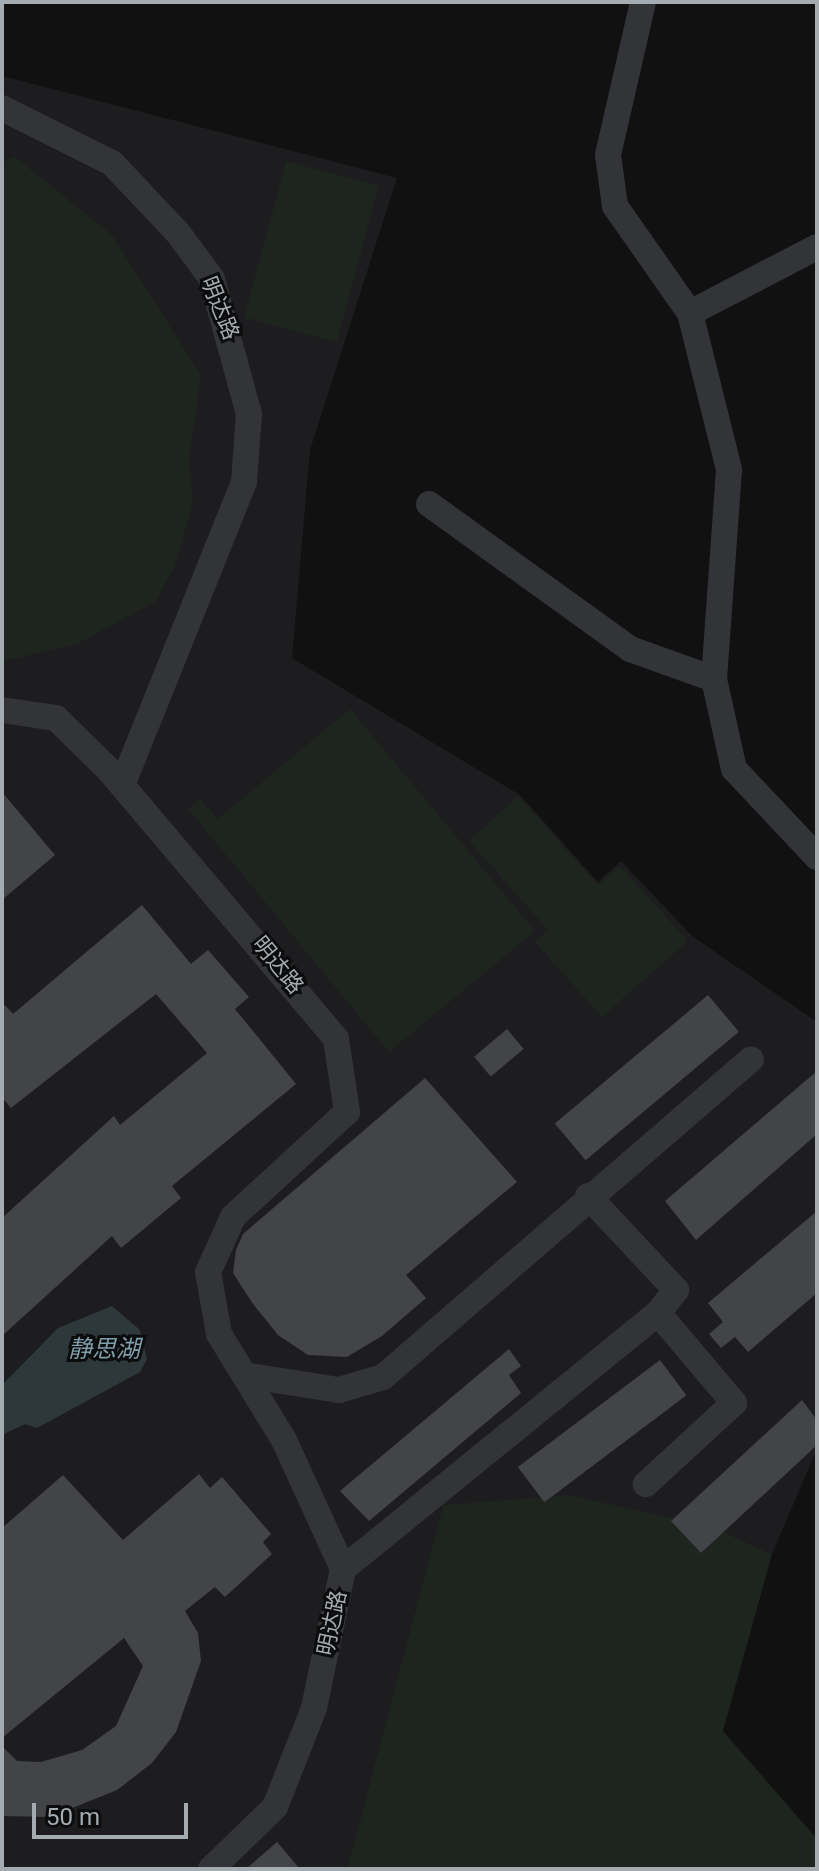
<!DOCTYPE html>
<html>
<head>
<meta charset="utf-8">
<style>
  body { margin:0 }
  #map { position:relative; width:819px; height:1871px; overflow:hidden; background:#111112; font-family:Roboto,"Noto Sans SC",sans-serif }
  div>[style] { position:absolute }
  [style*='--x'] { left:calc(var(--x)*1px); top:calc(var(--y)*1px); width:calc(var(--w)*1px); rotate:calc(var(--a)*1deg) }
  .built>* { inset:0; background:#1d1d1f }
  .green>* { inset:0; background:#1e241e; transform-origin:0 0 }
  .water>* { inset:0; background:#2e383b }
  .building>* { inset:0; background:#434447; transform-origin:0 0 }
  .minor>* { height:26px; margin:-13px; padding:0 13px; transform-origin:13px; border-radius:13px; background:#323437 }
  span { translate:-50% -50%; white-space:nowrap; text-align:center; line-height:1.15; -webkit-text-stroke:6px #0c0c0d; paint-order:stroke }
  .street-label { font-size:22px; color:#a4abb1 }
  .water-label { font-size:24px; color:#7d9eaa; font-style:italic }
  .frame { position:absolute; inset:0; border:4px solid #a4abb1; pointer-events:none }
  .scale { position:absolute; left:32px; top:1803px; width:156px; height:36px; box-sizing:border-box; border:4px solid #a4abb1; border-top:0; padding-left:10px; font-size:24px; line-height:28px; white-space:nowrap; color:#a4abb1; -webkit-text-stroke:6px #0c0c0d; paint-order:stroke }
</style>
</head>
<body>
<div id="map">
  <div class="built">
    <div style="clip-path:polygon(2px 76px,397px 178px,310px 450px,292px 658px,520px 795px,598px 882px,621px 861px,692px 936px,817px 1022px,817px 1449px,772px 1554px,715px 1528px,443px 1505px,347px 1869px,2px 1869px)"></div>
  </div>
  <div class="green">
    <div style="clip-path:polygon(14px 156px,112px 235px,201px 375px,189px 461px,193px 502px,175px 566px,155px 602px,77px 644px,13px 659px,2px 659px,2px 163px)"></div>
    <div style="left:286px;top:161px;width:96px;height:162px;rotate:15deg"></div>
    <div style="clip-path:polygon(350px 709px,535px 931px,389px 1052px,188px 809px,200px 799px,218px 819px)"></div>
    <div style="clip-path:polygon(518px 796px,598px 885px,620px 866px,688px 941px,602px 1017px,535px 942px,548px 930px,469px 841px)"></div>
    <div style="clip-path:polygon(569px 1495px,715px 1528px,772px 1554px,723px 1731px,817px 1839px,817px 1869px,347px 1869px,443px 1505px)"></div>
  </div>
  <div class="water">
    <div style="clip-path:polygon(112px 1306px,140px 1330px,147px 1359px,140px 1372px,37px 1428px,25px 1424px,2px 1435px,2px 1385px,58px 1328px)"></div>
  </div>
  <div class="building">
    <div style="clip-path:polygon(2px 792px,55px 855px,2px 900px)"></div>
    <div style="clip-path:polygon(142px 905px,191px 964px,208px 950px,249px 997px,235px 1009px,296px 1084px,172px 1186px,181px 1198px,121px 1248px,112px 1236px,2px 1336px,2px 1218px,114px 1116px,120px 1125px,207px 1053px,156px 994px,11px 1108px,2px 1097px,2px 1002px,13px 1014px)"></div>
    <div style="left:708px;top:995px;width:48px;height:200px;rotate:50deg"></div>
    <div style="left:507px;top:1029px;width:26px;height:43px;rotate:50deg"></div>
    <div style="clip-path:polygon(817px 1071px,817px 1134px,696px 1240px,665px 1201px)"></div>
    <div style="clip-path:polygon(425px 1078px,517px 1182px,406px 1275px,426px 1298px,382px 1336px,347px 1357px,308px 1355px,278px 1335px,253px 1304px,233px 1273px,236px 1250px,243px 1234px)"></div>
    <div style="clip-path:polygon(817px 1211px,817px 1293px,748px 1352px,735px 1337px,721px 1348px,709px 1334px,723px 1322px,708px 1303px)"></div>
    <div style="clip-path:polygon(509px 1349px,521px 1366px,509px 1375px,521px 1393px,369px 1521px,340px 1491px)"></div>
    <div style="left:660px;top:1360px;width:44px;height:178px;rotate:53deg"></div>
    <div style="clip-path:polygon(802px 1400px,817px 1420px,817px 1445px,701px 1553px,671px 1521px)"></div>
    <div style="clip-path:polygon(199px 1474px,210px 1488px,222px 1477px,271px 1534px,263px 1542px,272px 1554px,225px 1597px,215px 1587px,185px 1611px,198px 1633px,201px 1661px,176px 1732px,152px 1763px,117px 1790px,50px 1817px,2px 1816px,2px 1746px,17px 1761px,41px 1762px,82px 1750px,116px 1726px,143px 1666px,124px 1638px,2px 1738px,2px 1528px,63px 1475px,123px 1540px)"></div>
    <div style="clip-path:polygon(277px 1842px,300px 1869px,246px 1869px)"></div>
  </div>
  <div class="minor">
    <div style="--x:643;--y:2;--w:157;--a:102.9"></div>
    <div style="--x:608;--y:155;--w:51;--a:82.2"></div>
    <div style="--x:615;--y:206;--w:131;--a:55"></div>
    <div style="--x:690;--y:313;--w:162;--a:76"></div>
    <div style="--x:729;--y:470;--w:210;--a:94.1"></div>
    <div style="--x:714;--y:679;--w:92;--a:77.5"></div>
    <div style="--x:734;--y:769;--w:121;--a:46.7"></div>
    <div style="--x:2;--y:108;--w:123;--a:26.6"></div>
    <div style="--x:112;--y:163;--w:96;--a:46.7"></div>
    <div style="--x:178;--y:233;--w:57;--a:53.5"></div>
    <div style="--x:212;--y:279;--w:140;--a:74.7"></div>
    <div style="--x:249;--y:414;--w:68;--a:94.2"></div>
    <div style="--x:244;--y:482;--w:327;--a:111.9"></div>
    <div style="--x:690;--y:313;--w:143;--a:-27.5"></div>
    <div style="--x:429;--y:504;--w:248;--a:35.8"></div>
    <div style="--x:630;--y:649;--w:89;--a:19.7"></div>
    <div style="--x:2;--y:710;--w:55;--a:8.4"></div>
    <div style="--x:56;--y:718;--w:74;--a:44.5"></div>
    <div style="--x:109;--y:770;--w:352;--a:49.8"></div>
    <div style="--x:336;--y:1039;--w:74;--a:81.4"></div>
    <div style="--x:347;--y:1112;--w:155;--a:137.4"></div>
    <div style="--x:233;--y:1217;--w:60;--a:114.4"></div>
    <div style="--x:208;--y:1272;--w:63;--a:79.9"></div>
    <div style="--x:219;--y:1334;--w:124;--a:58.5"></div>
    <div style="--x:284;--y:1440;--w:142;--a:65.4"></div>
    <div style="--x:343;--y:1569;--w:142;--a:101.8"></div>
    <div style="--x:314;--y:1708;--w:106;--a:111.5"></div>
    <div style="--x:275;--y:1807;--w:89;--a:135.9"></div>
    <div style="--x:588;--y:1196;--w:129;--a:46.9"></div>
    <div style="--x:676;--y:1290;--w:29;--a:128"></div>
    <div style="--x:658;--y:1313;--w:118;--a:49.8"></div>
    <div style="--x:734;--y:1403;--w:120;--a:137.4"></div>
    <div style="--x:244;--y:1375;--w:96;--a:9"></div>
    <div style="--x:339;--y:1390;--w:46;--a:-16.5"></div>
    <div style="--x:383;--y:1377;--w:486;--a:-40.8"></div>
    <div style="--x:343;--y:1569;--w:406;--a:-39.1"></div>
  </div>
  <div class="street-label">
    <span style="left:220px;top:308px;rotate:68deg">明达路</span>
    <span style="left:278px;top:965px;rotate:51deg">明达路</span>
    <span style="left:332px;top:1623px;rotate:-78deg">明达路</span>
  </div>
  <div class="water-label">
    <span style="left:104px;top:1350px">静思湖</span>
  </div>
  <div class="frame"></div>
  <div class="scale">50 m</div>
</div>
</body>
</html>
